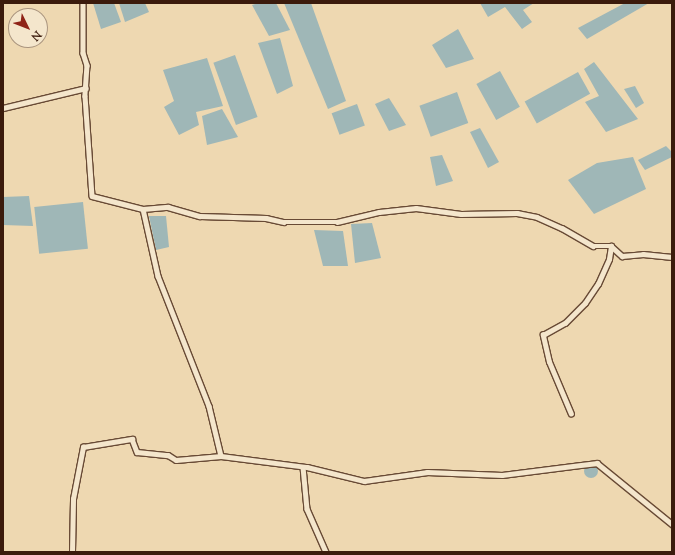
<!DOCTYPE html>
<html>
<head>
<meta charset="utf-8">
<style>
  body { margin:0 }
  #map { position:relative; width:675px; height:555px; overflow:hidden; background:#eed8b1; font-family:"Sorts Mill Goudy",serif }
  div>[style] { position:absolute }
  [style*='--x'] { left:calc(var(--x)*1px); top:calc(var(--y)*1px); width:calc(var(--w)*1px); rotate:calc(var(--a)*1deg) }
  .water>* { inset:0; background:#9fb7b7; transform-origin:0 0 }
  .round { border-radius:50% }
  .roads { filter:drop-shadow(1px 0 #684a35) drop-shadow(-1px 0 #684a35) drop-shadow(0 1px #684a35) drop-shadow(0 -1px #684a35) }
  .minor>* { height:4.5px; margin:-2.25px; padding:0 2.25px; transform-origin:2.25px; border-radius:2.25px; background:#f4e6cc }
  span { translate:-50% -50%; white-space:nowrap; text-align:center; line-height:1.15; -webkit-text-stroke:3px #f4e6cc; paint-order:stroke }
  .frame { position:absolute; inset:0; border:4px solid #3b1b0c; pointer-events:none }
  .north { position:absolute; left:8px; top:8px; width:40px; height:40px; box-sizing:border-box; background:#f4e6cc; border:1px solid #aa957f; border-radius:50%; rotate:133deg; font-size:11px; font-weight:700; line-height:16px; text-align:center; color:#3b1b0c }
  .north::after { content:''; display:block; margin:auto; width:14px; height:18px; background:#8f2418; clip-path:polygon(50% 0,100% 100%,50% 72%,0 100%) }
</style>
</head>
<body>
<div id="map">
  <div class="water">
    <div style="clip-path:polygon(93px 3px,114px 3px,121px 22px,101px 29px)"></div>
    <div style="clip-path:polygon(119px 3px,145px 3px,149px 12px,125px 22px)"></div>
    <div style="clip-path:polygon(259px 3px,276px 3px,290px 30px,269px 36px,252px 5px)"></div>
    <div style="clip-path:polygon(284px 3px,311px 3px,346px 101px,328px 109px)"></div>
    <div style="clip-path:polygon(480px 3px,534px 3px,523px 10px,532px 22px,522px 29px,505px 7px,488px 17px)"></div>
    <div style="clip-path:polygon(625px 3px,649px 3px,587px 39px,578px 28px)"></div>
    <div style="clip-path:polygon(458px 29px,474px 59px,446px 68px,432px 45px)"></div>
    <div style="clip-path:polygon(280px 38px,293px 86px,277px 94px,258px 43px)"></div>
    <div style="left:235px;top:55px;width:66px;height:23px;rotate:70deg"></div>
    <div style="clip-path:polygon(207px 58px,223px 106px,196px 112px,199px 125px,179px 135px,164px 107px,174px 101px,163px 70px)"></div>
    <div style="clip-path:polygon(594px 62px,638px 119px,606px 132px,585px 102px,599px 96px,584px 69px)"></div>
    <div style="left:500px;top:71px;width:41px;height:27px;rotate:61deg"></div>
    <div style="left:578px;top:72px;width:25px;height:61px;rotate:61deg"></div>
    <div style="clip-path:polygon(635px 86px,644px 103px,636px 108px,624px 89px)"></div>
    <div style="left:457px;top:92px;width:33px;height:40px;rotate:70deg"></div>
    <div style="clip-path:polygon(389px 98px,406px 125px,389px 131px,375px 104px)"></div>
    <div style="left:357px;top:104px;width:23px;height:27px;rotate:70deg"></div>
    <div style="clip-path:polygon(222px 109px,238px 137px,207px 145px,202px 116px)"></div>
    <div style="clip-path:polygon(480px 128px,499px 162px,488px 168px,470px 132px)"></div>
    <div style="clip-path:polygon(666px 146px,672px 152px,672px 157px,645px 170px,638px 160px)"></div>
    <div style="clip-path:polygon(442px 155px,453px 181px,436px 186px,430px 157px)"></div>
    <div style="clip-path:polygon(633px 157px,646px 189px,594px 214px,568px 180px,597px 163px)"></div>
    <div style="clip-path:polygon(29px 196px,33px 226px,3px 225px,3px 197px)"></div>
    <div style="left:83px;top:202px;width:47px;height:49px;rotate:84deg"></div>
    <div style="clip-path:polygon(149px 216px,166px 216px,169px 247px,156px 250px)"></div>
    <div style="clip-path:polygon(372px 223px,381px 258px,355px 263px,351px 224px)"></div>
    <div style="clip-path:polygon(314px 230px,343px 231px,348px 266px,323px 266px)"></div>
    <div class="round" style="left:584px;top:464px;width:14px;height:14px"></div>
  </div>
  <div class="roads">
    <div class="minor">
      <div style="--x:83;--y:3;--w:50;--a:90"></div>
      <div style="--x:83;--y:53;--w:13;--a:72"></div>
      <div style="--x:87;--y:65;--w:31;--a:94"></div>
      <div style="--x:85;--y:96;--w:100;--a:86"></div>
      <div style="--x:92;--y:196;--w:53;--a:14.3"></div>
      <div style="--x:143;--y:209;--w:25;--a:-5"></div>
      <div style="--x:168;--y:207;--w:33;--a:16"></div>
      <div style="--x:200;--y:216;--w:66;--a:1.7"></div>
      <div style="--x:266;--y:218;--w:18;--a:13"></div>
      <div style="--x:284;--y:222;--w:53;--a:0"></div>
      <div style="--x:337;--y:222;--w:43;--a:-13.4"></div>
      <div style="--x:379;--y:212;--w:37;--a:-6"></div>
      <div style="--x:416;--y:208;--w:45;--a:7.6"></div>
      <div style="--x:461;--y:214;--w:56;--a:-1"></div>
      <div style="--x:517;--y:213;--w:20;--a:11"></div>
      <div style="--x:537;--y:217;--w:27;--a:24"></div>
      <div style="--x:562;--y:228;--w:36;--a:30"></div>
      <div style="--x:593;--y:246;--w:18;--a:0"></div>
      <div style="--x:611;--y:246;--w:15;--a:42"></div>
      <div style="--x:622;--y:256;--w:21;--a:-5"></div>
      <div style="--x:643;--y:254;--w:29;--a:6"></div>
      <div style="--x:3;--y:108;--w:85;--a:-13.5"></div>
      <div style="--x:143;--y:209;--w:69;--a:77.4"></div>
      <div style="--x:158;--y:276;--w:140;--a:68.6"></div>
      <div style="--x:209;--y:406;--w:51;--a:76.5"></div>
      <div style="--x:571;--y:414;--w:56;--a:-112.9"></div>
      <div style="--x:549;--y:362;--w:28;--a:-103"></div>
      <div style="--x:543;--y:335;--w:25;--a:-29"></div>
      <div style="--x:565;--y:323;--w:28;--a:-45"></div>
      <div style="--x:585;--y:303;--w:23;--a:-56"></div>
      <div style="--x:598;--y:284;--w:27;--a:-66"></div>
      <div style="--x:609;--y:259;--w:13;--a:-81"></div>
      <div style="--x:303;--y:467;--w:42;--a:84.6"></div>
      <div style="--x:307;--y:509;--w:47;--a:66.2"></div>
      <div style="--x:72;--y:552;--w:53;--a:-88.9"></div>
      <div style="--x:73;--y:499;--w:53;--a:-79.1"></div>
      <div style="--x:83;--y:447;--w:50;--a:-9.3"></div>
      <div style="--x:132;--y:439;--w:14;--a:69"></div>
      <div style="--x:137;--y:452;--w:31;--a:6"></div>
      <div style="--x:168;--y:455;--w:9;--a:32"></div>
      <div style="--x:176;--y:460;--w:45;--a:-5.1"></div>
      <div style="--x:221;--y:456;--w:87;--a:7.3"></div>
      <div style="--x:307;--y:467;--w:59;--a:13.8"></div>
      <div style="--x:364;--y:481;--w:64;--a:-8.1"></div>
      <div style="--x:427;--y:472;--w:75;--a:2.3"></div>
      <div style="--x:502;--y:475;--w:96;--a:-7.2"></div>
      <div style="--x:597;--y:463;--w:97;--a:39.1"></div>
    </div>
  </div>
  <div class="frame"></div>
  <div class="north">N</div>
</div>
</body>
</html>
